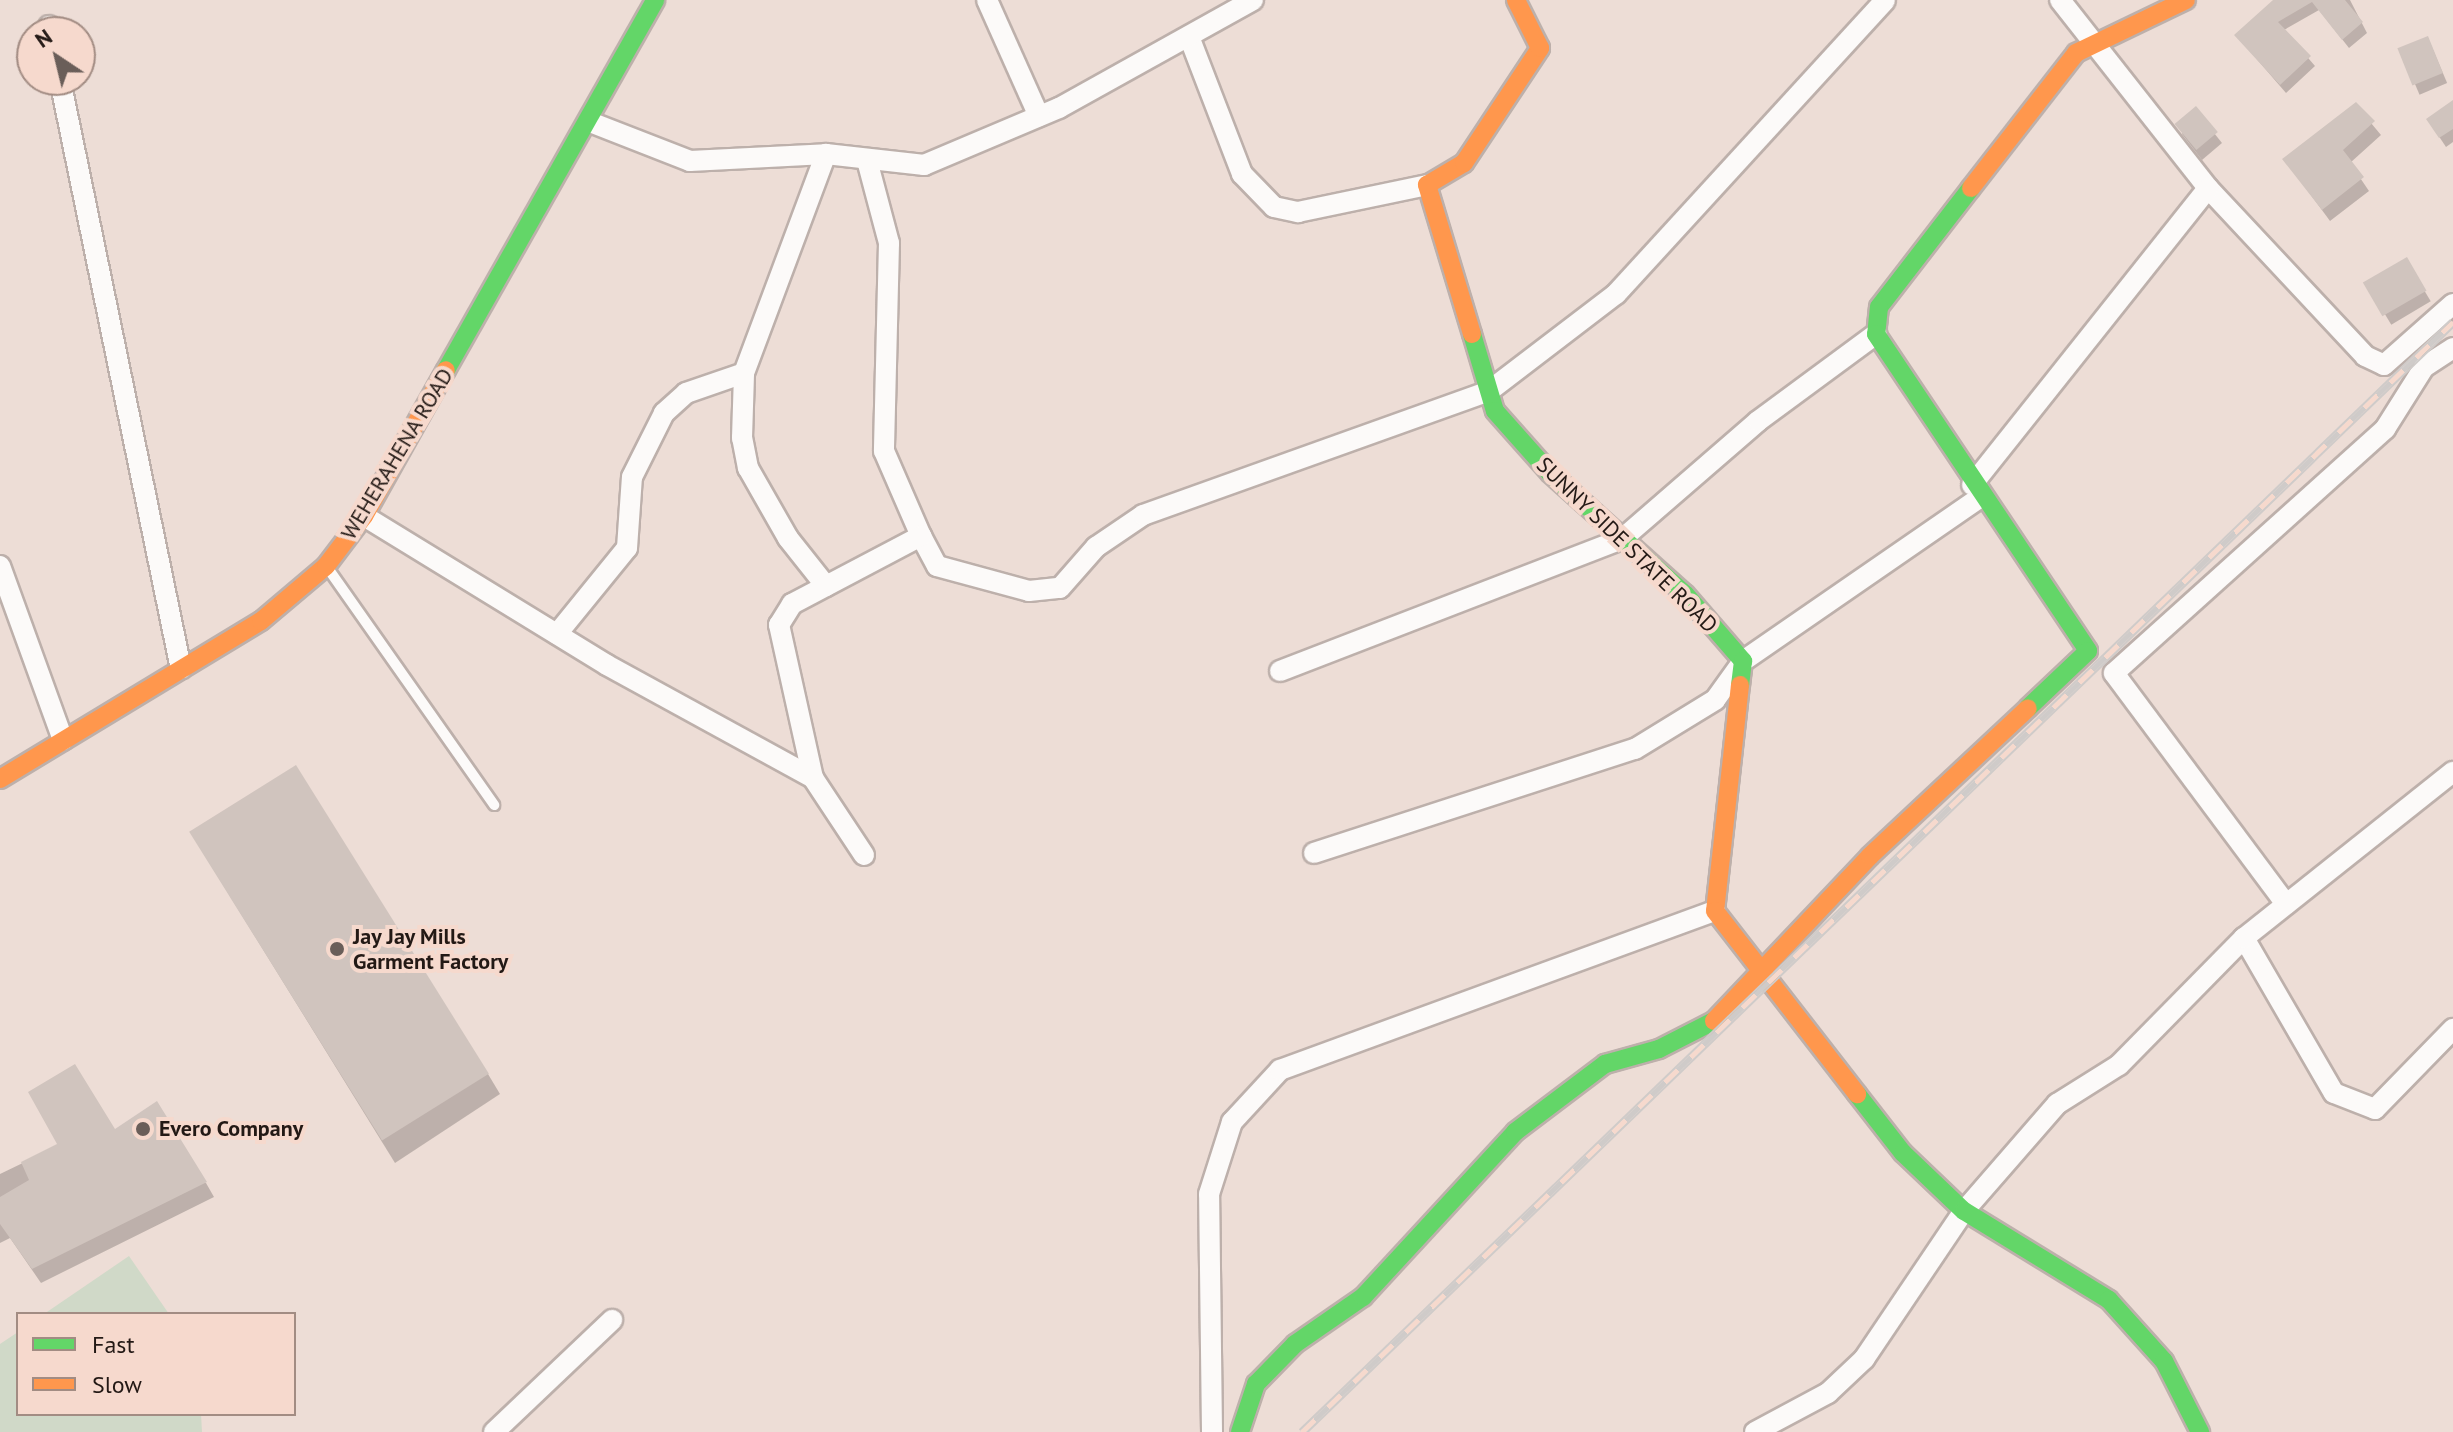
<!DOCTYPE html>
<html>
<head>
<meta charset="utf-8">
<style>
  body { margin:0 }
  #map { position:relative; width:2453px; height:1432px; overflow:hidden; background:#edddd6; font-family:"PT Sans",sans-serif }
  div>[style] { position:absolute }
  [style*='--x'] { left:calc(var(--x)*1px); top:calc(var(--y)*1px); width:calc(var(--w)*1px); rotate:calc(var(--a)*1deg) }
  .green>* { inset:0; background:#d0d9c8 }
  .shadow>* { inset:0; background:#0003; transform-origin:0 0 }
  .building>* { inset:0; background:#d0c4be; transform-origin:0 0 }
  .roads { filter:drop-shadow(2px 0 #bdb0ab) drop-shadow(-2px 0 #bdb0ab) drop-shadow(0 2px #bdb0ab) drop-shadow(0 -2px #bdb0ab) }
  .lane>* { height:10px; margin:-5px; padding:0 5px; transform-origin:5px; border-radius:5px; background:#fcfaf9 }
  .street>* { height:20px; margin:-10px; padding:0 10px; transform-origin:10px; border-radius:10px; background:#fcfaf9 }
  .fast>* { height:18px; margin:-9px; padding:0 9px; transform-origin:9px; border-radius:9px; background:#63d668 }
  .slow>* { height:18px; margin:-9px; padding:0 9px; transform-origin:9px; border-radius:9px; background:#ff974d }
  .rail>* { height:9px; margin-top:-4.5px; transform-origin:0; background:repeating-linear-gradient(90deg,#f6d9cd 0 18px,#cfcbc9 0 36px); box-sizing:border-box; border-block:2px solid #cfcbc9 }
  .dots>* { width:22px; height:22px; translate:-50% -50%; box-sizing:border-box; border:4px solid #f6d9cd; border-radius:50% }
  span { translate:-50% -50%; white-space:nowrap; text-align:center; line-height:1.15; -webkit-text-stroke:8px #f6d9cd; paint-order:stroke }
  .street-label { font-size:22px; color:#231915 }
  .poi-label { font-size:22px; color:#231915; font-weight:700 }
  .left { translate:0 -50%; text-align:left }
  .legend { position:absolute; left:16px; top:1312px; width:280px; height:104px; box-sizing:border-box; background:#f6d9cd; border:2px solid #a28c83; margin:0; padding:10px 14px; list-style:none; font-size:24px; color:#231915 }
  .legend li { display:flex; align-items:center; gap:16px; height:40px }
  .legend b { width:40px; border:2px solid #a28c83 }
  .north { position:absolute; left:16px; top:16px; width:80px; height:80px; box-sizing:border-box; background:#f6d9cd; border:2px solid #a28c83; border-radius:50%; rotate:325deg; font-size:22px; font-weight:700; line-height:32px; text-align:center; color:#231915 }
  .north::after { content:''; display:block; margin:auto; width:28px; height:36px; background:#6a5e59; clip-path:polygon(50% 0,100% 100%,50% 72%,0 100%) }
</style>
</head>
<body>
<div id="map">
  <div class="green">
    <div style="clip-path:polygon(129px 1256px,169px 1314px,44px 1314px)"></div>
    <div style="clip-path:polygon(18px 1332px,18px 1414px,201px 1414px,202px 1432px,0 1432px,0 1344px)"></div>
  </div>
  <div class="shadow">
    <div style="clip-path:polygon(2276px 0,2350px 0,2367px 33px,2349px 48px,2319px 10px,2284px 30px,2315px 66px,2286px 93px,2236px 35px)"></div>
    <div style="left:2428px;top:38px;width:49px;height:30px;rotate:67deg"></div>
    <div style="clip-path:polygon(2453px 103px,2453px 142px,2446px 147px,2434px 129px)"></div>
    <div style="clip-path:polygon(2356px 105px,2381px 135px,2350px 163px,2369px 191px,2330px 221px,2285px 160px)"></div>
    <div style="clip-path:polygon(2195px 109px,2222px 143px,2202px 160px,2182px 134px)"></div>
    <div style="left:2406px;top:260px;width:48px;height:46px;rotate:59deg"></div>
    <div style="clip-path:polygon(199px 846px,488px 1074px,500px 1094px,395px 1163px)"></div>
    <div style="clip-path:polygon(114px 1132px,206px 1183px,214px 1197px,41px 1283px,10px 1238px,0 1243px,0 1174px,60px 1145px)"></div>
  </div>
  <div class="building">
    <div style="clip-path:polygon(2273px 0,2345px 0,2363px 22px,2342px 40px,2312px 2px,2278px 22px,2311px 56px,2280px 85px,2234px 35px)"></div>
    <div style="left:2428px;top:36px;width:40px;height:33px;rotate:68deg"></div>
    <div style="clip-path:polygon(2453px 100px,2453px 129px,2439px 138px,2426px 119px)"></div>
    <div style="clip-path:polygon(2356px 102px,2375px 121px,2343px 150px,2364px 177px,2322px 210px,2282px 159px)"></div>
    <div style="left:2196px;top:106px;width:34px;height:28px;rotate:50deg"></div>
    <div style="left:2407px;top:257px;width:39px;height:51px;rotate:60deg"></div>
    <div style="left:296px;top:765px;width:364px;height:126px;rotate:58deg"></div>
    <div style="clip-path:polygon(75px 1064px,115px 1129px,157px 1101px,207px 1182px,32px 1269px,0 1224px,0 1197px,29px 1180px,21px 1162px,57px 1144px,28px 1092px)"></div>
  </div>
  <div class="roads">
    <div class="lane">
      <div style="--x:327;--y:567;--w:291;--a:54.9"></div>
    </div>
    <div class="street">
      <div style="--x:987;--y:0;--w:127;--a:65.9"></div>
      <div style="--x:2060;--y:0;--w:239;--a:51.8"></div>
      <div style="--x:2208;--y:188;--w:230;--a:46.9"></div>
      <div style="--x:2365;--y:356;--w:21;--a:25"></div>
      <div style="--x:2384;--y:365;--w:92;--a:-41.5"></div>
      <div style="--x:49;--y:26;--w:6;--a:81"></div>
      <div style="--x:1190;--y:39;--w:145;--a:68.9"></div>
      <div style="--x:1242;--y:174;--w:46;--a:45.9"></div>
      <div style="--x:1274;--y:207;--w:25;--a:12"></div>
      <div style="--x:1298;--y:212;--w:132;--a:-11.8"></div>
      <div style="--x:60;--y:80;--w:601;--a:78.39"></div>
      <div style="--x:590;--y:122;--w:107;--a:21.3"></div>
      <div style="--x:690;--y:161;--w:136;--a:-2.9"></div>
      <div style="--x:826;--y:154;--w:99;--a:6.4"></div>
      <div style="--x:924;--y:165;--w:147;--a:-22.9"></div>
      <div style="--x:1059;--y:108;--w:222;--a:-29.1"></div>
      <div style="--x:868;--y:164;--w:82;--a:75.1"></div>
      <div style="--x:889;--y:243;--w:208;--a:91.4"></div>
      <div style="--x:884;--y:451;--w:93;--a:66.5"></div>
      <div style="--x:921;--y:536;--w:34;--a:62"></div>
      <div style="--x:937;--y:566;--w:95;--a:15.2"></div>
      <div style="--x:1029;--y:591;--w:31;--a:-6"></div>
      <div style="--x:1060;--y:588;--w:55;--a:-48.7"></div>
      <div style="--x:1096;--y:547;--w:57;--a:-34.2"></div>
      <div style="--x:1143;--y:515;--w:368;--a:-19.7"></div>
      <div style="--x:1489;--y:391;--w:160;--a:-37.4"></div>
      <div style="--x:1616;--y:294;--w:398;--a:-47.5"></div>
      <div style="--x:1972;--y:485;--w:379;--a:-51.5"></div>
      <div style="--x:364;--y:516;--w:285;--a:31.5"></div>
      <div style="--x:607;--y:665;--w:235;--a:28.7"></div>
      <div style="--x:0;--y:566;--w:185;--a:70.1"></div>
      <div style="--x:826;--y:586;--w:61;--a:-128.4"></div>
      <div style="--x:788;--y:538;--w:81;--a:-119.7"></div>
      <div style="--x:748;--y:468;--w:31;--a:-101"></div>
      <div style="--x:742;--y:438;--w:65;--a:-88.2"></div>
      <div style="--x:744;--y:373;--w:234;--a:-69.5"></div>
      <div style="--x:557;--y:634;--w:111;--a:-50.9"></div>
      <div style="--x:627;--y:548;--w:71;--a:-86"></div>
      <div style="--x:632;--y:477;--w:72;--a:-63.4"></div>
      <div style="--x:664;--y:413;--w:30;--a:-42"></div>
      <div style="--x:686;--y:393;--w:61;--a:-19"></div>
      <div style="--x:1280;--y:671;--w:367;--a:-21.1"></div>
      <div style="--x:1622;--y:539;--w:180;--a:-40.9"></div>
      <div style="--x:1758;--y:421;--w:147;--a:-36.4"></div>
      <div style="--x:1314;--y:853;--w:337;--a:-18"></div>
      <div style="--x:1635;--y:749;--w:94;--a:-31.5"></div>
      <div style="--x:1715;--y:700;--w:48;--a:-54.3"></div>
      <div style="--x:1743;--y:661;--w:287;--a:-34.6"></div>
      <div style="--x:864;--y:855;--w:92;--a:-123.5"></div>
      <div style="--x:813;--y:778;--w:157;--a:-102.5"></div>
      <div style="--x:779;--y:625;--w:25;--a:-58"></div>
      <div style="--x:792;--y:604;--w:146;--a:-27.8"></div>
      <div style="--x:2286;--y:904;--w:288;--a:-126.7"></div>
      <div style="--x:2114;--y:673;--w:365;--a:-42"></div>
      <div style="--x:2385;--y:429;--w:73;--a:-57.8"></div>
      <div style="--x:2424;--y:367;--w:35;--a:-33"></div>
      <div style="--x:2244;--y:938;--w:179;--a:59.9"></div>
      <div style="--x:2334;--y:1093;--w:44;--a:21.3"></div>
      <div style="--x:2375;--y:1109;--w:112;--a:-45.7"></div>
      <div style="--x:494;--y:1432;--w:163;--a:-43.5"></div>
      <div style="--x:1212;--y:1432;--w:238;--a:-90.7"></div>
      <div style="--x:1209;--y:1194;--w:76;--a:-72.3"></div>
      <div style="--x:1232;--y:1122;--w:71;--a:-47.3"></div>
      <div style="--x:1280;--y:1070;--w:463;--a:-20.1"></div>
      <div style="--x:1755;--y:1432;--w:83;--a:-28.1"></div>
      <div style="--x:1828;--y:1393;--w:50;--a:-43.4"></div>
      <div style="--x:1864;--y:1359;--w:179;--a:-56"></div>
      <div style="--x:1964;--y:1211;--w:142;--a:-49"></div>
      <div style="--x:2057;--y:1104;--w:73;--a:-32.2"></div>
      <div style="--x:2119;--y:1065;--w:178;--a:-45.5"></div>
      <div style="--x:2244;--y:938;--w:267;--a:-38.5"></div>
    </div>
    <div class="fast">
      <div style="--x:1971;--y:188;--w:150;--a:127.7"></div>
      <div style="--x:1879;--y:307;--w:27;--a:96"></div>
      <div style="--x:1876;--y:334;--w:381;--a:56.2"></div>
      <div style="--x:2088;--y:651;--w:83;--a:136.5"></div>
      <div style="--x:1472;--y:334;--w:80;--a:73.4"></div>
      <div style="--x:1495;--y:411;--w:83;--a:48.4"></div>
      <div style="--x:1550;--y:473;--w:181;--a:41.9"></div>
      <div style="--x:1685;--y:594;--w:89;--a:49.1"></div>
      <div style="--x:1743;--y:661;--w:24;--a:97"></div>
      <div style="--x:446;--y:370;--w:425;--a:-60.5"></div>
      <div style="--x:1857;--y:1094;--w:75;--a:52.1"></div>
      <div style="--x:1903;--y:1153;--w:84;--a:43.6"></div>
      <div style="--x:1964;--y:1211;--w:170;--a:31.5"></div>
      <div style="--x:2109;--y:1300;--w:82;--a:48"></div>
      <div style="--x:2164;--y:1361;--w:80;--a:63.1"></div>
      <div style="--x:1240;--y:1432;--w:51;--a:-71.6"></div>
      <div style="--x:1256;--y:1384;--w:56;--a:-45.7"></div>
      <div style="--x:1295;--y:1344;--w:83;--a:-34.7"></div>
      <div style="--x:1363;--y:1297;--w:224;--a:-47.3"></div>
      <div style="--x:1515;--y:1132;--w:113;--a:-37.1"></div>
      <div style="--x:1605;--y:1064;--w:56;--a:-15.5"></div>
      <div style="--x:1659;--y:1049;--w:62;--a:-27"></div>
    </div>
    <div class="slow">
      <div style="--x:1971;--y:188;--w:171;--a:-52.1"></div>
      <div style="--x:2076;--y:53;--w:122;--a:-25.7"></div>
      <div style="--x:1472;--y:334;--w:156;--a:-106.8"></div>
      <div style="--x:1427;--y:185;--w:43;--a:-30.7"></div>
      <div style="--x:1464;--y:163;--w:138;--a:-56.5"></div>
      <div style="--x:1540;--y:48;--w:54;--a:-116.6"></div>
      <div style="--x:1740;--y:685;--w:227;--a:96.3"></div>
      <div style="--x:1715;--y:911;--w:232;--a:52.2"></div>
      <div style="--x:0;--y:779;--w:305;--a:-31.2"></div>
      <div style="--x:261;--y:621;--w:85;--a:-40.2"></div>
      <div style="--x:326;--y:566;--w:63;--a:-52.8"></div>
      <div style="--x:364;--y:516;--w:167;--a:-60.7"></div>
      <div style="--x:1714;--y:1021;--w:227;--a:-46.6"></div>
      <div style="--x:1870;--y:856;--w:216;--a:-43.1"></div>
    </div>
  </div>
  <div class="rail">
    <div style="--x:1302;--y:1432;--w:1599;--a:-43.96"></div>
  </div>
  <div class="dots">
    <div style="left:337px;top:949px;background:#6a5e59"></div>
    <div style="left:143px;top:1129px;background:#6a5e59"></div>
  </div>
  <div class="street-label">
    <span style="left:397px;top:454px;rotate:-59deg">WEHERAHENA ROAD</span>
    <span style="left:1627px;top:545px;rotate:44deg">SUNNY SIDE STATE ROAD</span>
  </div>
  <div class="poi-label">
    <span class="left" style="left:353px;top:949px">Jay Jay Mills<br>Garment Factory</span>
    <span class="left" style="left:159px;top:1129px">Evero Company</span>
  </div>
  <ul class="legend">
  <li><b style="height:10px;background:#63d668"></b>Fast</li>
  <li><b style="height:10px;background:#ff974d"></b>Slow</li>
  </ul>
  <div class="north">N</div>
</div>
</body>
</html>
